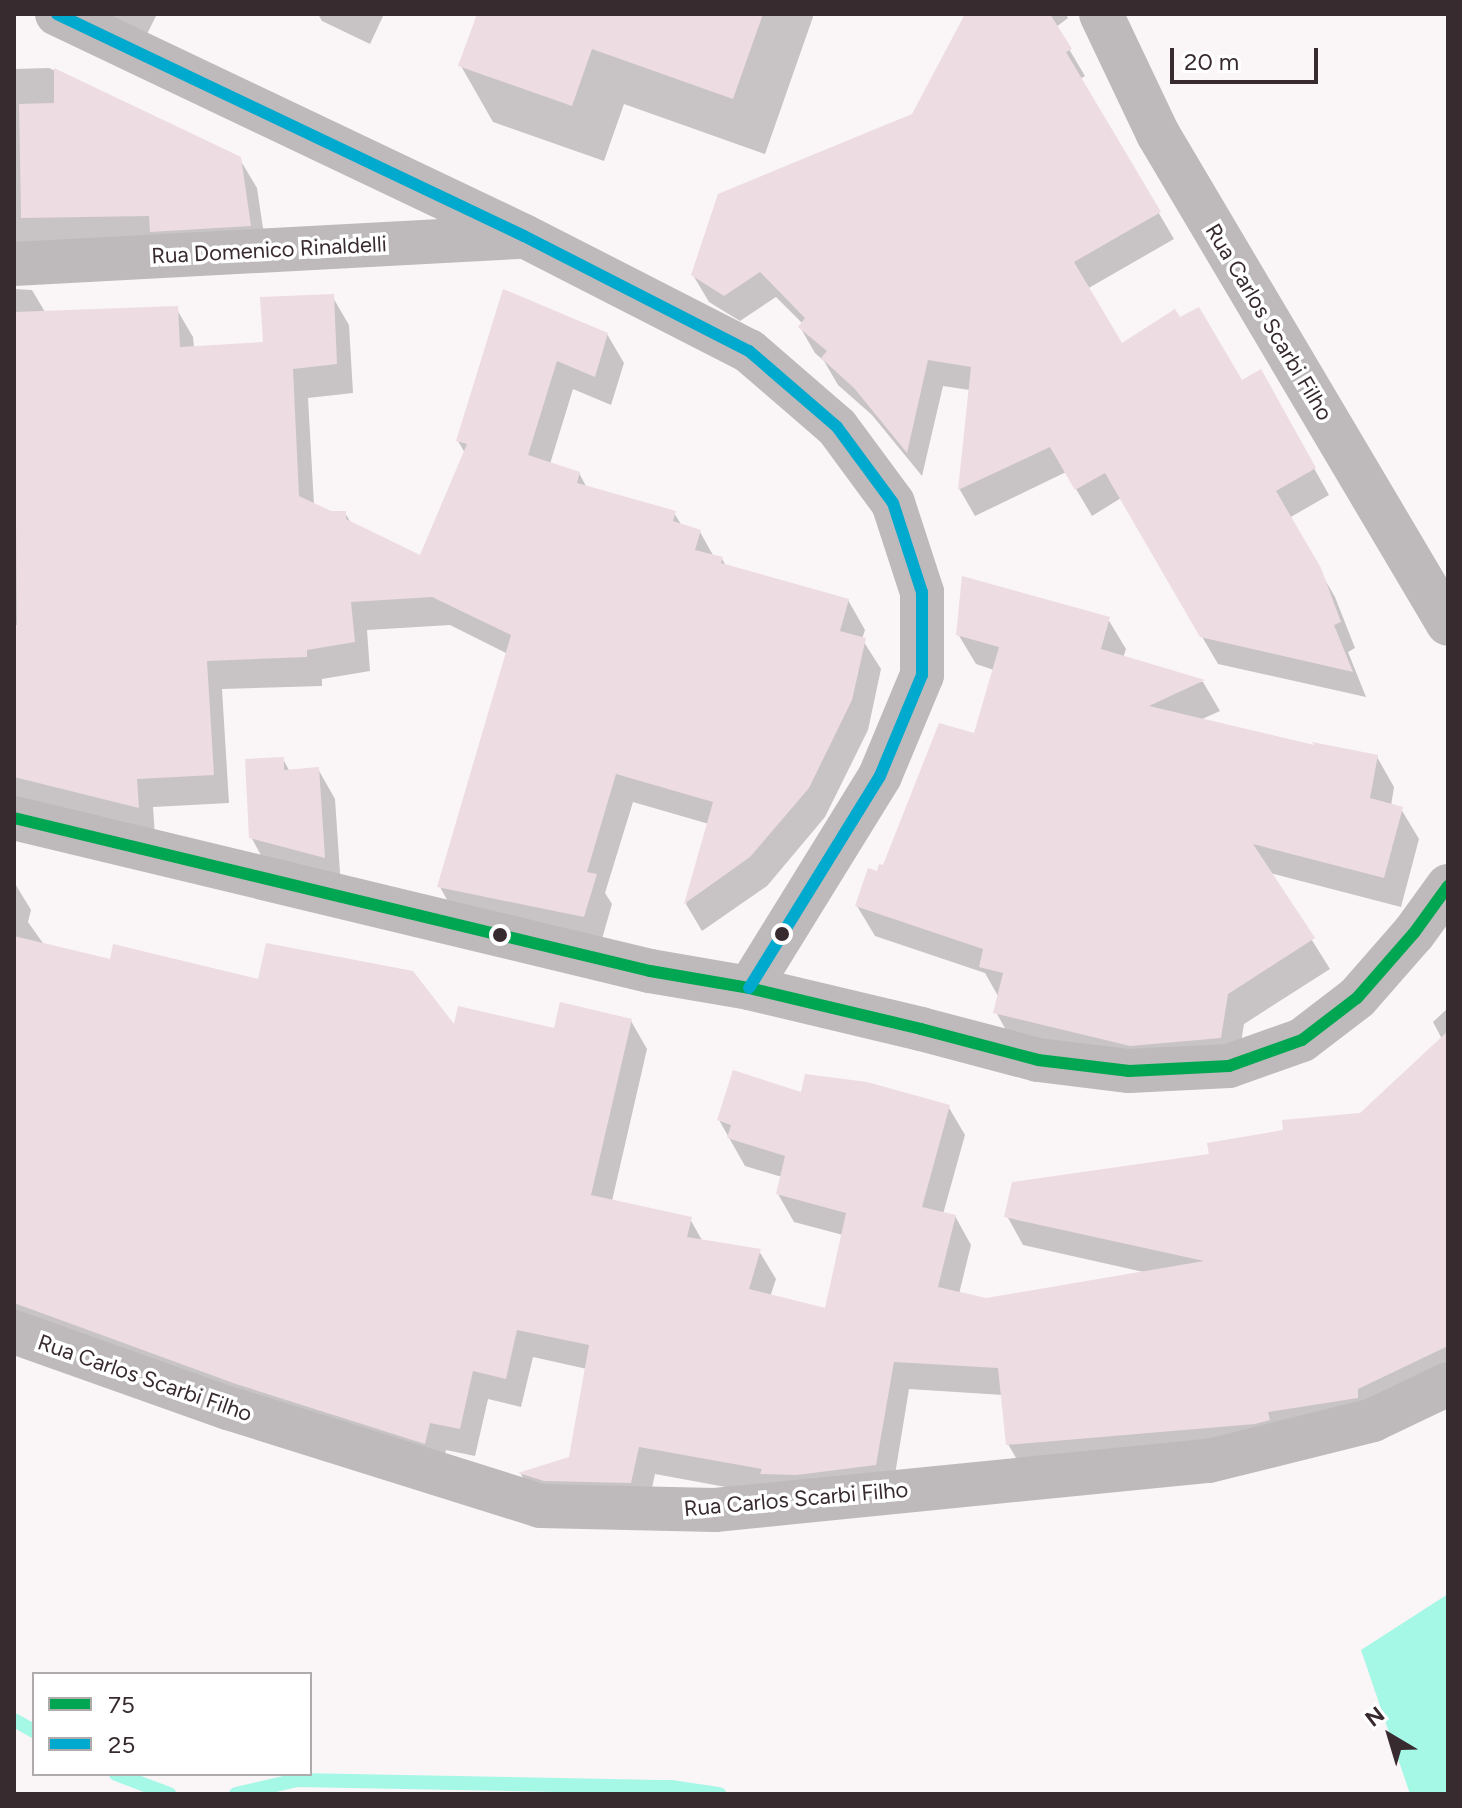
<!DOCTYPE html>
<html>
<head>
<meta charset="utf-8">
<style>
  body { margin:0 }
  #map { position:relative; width:1462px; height:1808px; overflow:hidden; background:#faf5f7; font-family:Figtree,sans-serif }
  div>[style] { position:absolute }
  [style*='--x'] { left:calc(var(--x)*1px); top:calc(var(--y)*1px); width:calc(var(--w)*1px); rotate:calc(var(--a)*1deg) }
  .water>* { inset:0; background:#a5f7e6 }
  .shadow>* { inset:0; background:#0003 }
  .stream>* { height:14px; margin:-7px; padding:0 7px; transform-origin:7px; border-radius:7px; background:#a5f7e6 }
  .building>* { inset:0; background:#eddce1 }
  .minor>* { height:44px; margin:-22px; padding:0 22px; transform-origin:22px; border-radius:22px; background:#bebabb }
  .bus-1>* { height:12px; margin:-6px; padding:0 6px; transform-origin:6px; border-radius:6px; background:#00a651 }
  .bus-2>* { height:12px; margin:-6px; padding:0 6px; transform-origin:6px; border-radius:6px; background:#00a9ce }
  .dots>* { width:22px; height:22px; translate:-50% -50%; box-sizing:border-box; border:4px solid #fff; border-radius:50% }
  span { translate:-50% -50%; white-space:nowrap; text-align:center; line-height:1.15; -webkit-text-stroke:7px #fff; paint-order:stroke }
  .street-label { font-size:22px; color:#382b2f }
  .frame { position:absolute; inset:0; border:16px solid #382b2f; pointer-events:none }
  .legend { position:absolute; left:32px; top:1672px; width:280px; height:104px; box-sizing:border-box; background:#fff; border:2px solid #afaaac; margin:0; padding:10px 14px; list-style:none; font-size:24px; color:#382b2f }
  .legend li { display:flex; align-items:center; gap:16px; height:40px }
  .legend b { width:40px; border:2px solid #afaaac }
  .north { position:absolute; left:1350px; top:1696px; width:80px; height:80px; -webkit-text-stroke:6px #fff; paint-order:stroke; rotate:322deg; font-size:22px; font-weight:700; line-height:32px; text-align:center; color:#382b2f }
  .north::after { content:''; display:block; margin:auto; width:28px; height:36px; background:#382b2f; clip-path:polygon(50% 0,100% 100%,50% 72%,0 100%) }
  .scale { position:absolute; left:1170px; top:48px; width:148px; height:36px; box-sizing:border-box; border:4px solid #382b2f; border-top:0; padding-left:10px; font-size:24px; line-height:28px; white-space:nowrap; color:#382b2f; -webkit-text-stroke:6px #fff; paint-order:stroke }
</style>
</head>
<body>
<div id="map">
  <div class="water">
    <div style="clip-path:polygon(1448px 1594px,1448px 1794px,1410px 1794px,1361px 1650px)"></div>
  </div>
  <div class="shadow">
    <div style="clip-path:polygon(101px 14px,157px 14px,146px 36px)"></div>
    <div style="clip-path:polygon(318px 14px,384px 14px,370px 44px,322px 21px)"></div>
    <div style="clip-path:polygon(479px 14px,812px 14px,813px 17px,765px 154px,624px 104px,604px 161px,493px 122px,461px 66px)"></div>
    <div style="clip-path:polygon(968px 14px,1066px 14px,1068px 18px,1056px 27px,1085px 76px,1080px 79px,1174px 239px,1087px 289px,1121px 346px,1242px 383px,1260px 372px,1329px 495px,1289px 518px,1335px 597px,1355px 648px,1348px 652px,1366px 697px,1218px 664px,1121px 498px,1092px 516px,1066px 472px,975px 516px,960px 490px,970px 390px,943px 386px,922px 476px,872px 415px,838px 385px,824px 361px,815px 353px,800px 327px,803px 324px,776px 297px,740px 321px,709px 302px,693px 275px,914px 115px)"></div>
    <div style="clip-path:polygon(49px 68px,239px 158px,257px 188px,267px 255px,14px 275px,14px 69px)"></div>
    <div style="clip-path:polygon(14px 289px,32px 290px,45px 312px,176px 308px,193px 337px,194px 348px,265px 344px,332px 296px,349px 325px,353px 393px,308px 398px,314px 505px,330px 513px,345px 513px,351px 523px,421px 558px,465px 453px,458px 441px,504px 292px,607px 334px,624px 363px,611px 405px,573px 389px,550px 464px,579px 473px,587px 488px,674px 513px,682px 526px,700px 532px,714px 557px,722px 559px,726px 566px,848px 600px,865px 630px,862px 639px,881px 669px,868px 730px,825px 817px,767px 886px,702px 931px,686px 904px,709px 824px,633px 802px,605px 893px,612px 904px,600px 946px,456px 916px,440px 887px,508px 654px,450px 625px,367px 630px,370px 671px,322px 679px,322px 686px,222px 689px,229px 803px,153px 807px,155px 836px,14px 802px)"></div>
    <div style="clip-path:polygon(1108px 619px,1126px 649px,1123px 658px,1203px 682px,1220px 711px,1200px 720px,1318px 748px,1377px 757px,1394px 787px,1391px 806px,1401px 809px,1419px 839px,1401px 907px,1270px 873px,1330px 969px,1244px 1024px,1237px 1068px,1013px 1043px,996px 1012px,998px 996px,985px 973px,875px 936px,857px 906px,975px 735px,994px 670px,976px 664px,958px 634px)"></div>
    <div style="clip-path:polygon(283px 759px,290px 772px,318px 769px,335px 799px,341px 887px,268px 868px,251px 837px)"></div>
    <div style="clip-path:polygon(14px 882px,31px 910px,28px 922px,45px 946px,112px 962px,455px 1028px,556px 1030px,631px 1021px,647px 1049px,612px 1201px,690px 1219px,703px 1242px,759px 1251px,776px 1279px,770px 1297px,826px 1311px,843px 1235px,794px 1222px,778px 1194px,782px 1177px,745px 1166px,719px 1120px,802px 1094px,948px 1106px,965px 1135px,943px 1214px,955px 1216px,971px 1245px,959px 1294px,986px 1300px,1148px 1273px,1023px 1245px,1007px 1216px,1285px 1132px,1361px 1115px,1442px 1039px,1433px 1022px,1448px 1008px,1448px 1381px,1373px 1418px,1024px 1472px,1008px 1444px,1003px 1395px,909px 1389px,892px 1493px,775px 1496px,655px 1474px,647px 1511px,536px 1501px,521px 1474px,570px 1459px,587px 1369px,533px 1357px,521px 1407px,488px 1399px,475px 1456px,446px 1450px,441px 1471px,14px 1313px)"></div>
  </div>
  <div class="stream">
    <div style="--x:14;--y:1720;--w:23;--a:29"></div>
    <div style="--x:116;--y:1774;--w:57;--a:20.7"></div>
    <div style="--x:236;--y:1794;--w:63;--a:-12.9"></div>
    <div style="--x:297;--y:1780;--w:374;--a:1.1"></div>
    <div style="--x:671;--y:1787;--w:49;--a:8.3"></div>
  </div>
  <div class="building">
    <div style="clip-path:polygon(477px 14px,763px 14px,733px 99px,592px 49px,572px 106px,458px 66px)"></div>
    <div style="clip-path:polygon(965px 14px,1050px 14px,1072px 49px,1066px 52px,1161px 212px,1074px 262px,1122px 343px,1175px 309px,1180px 317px,1199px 307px,1242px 380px,1261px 369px,1316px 468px,1276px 491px,1321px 568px,1341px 622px,1334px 625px,1353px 672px,1200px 637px,1105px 473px,1075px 490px,1050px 447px,958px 490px,971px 367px,928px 360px,907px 453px,854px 388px,821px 358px,827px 351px,798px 327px,805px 318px,760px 272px,724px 296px,691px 275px,718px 194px,912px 114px)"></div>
    <div style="clip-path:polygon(54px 68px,241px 157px,251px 226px,150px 232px,149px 216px,21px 218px,19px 104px,54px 103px)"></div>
    <div style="clip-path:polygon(503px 289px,608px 333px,595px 377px,557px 361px,528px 455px,580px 472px,577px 483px,676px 511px,673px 521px,701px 530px,695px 550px,723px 557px,721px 563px,849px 599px,840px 631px,866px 638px,852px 700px,809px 788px,750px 857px,684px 904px,713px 802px,616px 774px,587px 872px,597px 874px,584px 917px,437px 887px,511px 635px,432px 597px,351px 602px,355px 642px,307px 650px,307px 657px,207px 661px,214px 775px,137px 779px,139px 808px,14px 777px,14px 625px,17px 625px,14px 312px,178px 306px,180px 347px,263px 342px,260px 297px,334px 294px,337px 364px,293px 369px,299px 496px,331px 511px,346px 511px,346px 519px,420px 555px,467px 444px,456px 441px)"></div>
    <div style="clip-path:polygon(962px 576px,1110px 617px,1101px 649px,1205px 680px,1149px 706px,1314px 745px,1312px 742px,1378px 755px,1370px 798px,1403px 807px,1384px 878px,1253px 844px,1315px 938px,1228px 994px,1221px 1038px,1130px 1046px,993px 1013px,1003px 973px,979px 967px,983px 949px,855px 906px,868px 868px,877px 871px,879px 864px,883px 865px,939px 723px,974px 733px,999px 647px,956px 635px)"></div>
    <div style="clip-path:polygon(284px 757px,284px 770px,319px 767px,325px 858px,249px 838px,245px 759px)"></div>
    <div style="clip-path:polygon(14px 936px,110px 959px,113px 944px,258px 979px,266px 943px,413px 971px,454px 1024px,458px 1006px,554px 1028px,560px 1002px,632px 1019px,591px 1195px,692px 1217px,687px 1237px,761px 1249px,749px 1289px,825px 1308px,846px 1213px,776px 1194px,785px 1156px,727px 1138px,731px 1125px,717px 1120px,733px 1070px,801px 1092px,805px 1074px,867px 1082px,950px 1105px,922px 1207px,956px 1215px,938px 1287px,986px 1298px,1204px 1261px,1004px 1217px,1012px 1182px,1209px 1154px,1207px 1143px,1283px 1130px,1282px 1120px,1360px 1113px,1448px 1031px,1448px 1346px,1358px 1389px,1358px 1398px,1268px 1412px,1270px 1420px,1255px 1424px,1006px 1445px,998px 1368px,894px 1362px,876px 1465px,797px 1475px,760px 1474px,762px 1469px,639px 1447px,631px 1483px,544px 1481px,518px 1473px,569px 1457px,589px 1345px,517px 1330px,506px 1379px,473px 1371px,460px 1429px,430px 1423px,425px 1444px,236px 1384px,14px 1303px)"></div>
  </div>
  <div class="minor">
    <div style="--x:57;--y:14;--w:517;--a:25.43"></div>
    <div style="--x:524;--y:236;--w:253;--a:27.1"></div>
    <div style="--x:749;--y:351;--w:116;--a:40.8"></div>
    <div style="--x:837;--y:427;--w:94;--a:53.6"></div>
    <div style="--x:893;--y:503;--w:94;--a:72"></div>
    <div style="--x:922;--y:592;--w:83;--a:90"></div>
    <div style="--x:922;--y:675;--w:109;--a:112.6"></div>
    <div style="--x:880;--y:776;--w:249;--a:121.7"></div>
    <div style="--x:1101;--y:14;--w:133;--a:64.6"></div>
    <div style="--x:1158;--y:134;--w:569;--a:59.38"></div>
    <div style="--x:14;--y:264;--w:504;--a:-3.07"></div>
    <div style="--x:14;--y:818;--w:654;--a:13.53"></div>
    <div style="--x:650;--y:971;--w:100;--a:9.7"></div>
    <div style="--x:749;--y:988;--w:177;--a:13.4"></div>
    <div style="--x:921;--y:1029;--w:121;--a:14.8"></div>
    <div style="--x:1038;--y:1060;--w:92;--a:6.9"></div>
    <div style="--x:1129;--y:1071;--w:100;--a:-2.9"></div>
    <div style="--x:1229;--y:1066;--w:77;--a:-19.6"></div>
    <div style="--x:1302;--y:1040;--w:69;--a:-37.4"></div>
    <div style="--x:1357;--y:998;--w:86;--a:-48.8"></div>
    <div style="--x:1414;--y:933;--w:58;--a:-54.1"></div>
    <div style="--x:14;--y:1332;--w:227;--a:19.6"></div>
    <div style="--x:228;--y:1408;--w:327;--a:17.4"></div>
    <div style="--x:540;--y:1506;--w:175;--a:1.3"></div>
    <div style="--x:715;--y:1510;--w:496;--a:-5.7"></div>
    <div style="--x:1209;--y:1461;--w:169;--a:-14"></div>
    <div style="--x:1373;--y:1420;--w:83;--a:-25.6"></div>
  </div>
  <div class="bus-1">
    <div style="--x:14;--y:818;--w:654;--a:13.53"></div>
    <div style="--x:650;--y:971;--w:100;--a:9.7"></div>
    <div style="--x:749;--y:988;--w:177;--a:13.4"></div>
    <div style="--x:921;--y:1029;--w:121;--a:14.8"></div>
    <div style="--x:1038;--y:1060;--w:92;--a:6.9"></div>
    <div style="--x:1129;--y:1071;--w:100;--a:-2.9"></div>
    <div style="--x:1229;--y:1066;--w:77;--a:-19.6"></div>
    <div style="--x:1302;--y:1040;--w:69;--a:-37.4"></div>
    <div style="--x:1357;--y:998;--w:86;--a:-48.8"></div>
    <div style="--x:1414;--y:933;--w:58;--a:-54.1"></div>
  </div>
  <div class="bus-2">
    <div style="--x:57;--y:14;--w:517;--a:25.43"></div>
    <div style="--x:524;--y:236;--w:253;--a:27.1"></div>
    <div style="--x:749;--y:351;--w:116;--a:40.8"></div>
    <div style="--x:837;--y:427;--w:94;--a:53.6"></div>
    <div style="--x:893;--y:503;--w:94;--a:72"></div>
    <div style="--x:922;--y:592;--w:83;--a:90"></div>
    <div style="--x:922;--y:675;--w:109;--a:112.6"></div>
    <div style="--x:880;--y:776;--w:249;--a:121.7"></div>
  </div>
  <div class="dots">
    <div style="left:782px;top:934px;background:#382b2f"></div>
    <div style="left:500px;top:935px;background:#382b2f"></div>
  </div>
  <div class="street-label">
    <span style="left:269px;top:250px;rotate:-3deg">Rua Domenico Rinaldelli</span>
    <span style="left:1269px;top:322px;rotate:59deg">Rua Carlos Scarbi Filho</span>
    <span style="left:145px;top:1378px;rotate:19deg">Rua Carlos Scarbi Filho</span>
    <span style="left:796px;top:1499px;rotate:-5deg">Rua Carlos Scarbi Filho</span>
  </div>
  <div class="frame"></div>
  <ul class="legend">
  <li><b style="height:10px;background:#00a651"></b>75</li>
  <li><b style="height:10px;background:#00a9ce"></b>25</li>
  </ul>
  <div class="north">N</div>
  <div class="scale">20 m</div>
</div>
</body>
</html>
